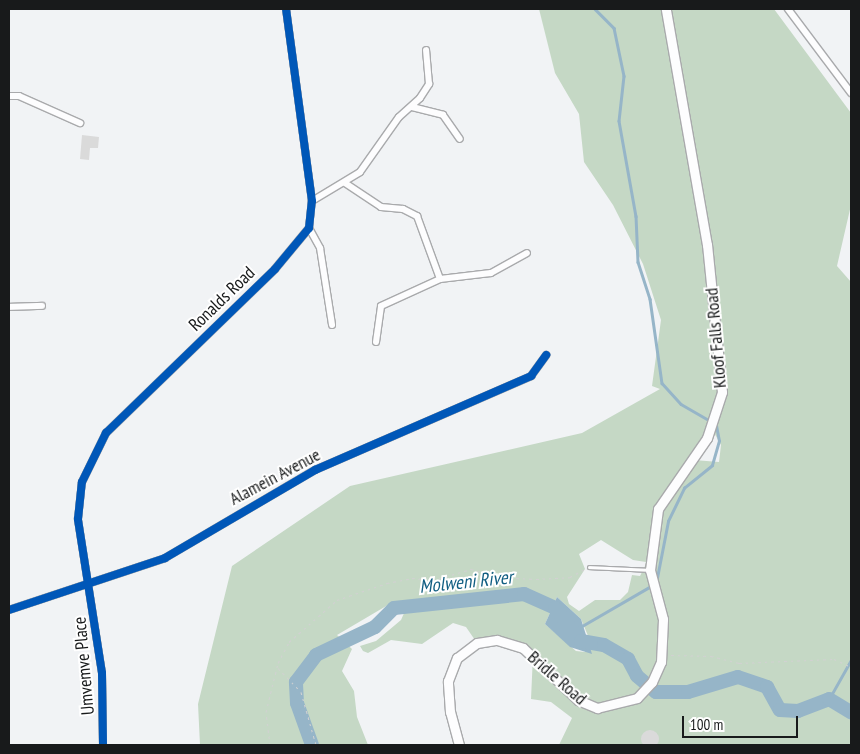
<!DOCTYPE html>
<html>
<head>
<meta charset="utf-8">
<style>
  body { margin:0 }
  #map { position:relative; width:860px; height:754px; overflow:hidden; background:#f1f3f5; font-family:"PT Sans Narrow",sans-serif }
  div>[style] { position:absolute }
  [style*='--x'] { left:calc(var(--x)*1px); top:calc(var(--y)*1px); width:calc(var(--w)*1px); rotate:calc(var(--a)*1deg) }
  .forest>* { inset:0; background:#c5d8c5 }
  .water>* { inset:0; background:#96b5c8 }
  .stream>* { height:2.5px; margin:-1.25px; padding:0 1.25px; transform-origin:1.25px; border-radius:1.25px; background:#96b5c8 }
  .river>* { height:14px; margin:-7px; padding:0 7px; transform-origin:7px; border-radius:7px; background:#96b5c8 }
  .building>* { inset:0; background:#dadada }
  .round { border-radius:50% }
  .path>* { height:1px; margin-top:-0.5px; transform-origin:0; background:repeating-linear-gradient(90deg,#d1d1d1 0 2.5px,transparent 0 6.5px) }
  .roads { filter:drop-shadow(1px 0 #a9aaac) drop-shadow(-1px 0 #a9aaac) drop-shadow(0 1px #a9aaac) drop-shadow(0 -1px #a9aaac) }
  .service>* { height:3px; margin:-1.5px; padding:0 1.5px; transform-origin:1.5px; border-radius:1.5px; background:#fdfdfe }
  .minor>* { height:6px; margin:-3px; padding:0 3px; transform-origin:3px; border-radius:3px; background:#fdfdfe }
  .secondary>* { height:9px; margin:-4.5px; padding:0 4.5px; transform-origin:4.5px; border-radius:4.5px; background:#fdfdfe }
  .cycleway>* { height:8px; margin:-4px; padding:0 4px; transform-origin:4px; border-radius:4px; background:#0057b8 }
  span { translate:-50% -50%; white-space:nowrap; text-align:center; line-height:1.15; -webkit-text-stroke:4px #fff; paint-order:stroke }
  .street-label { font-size:18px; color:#181a1b }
  .water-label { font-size:19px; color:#115e82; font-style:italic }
  .frame { position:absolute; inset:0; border:10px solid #181a1b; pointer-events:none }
  .scale { position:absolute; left:682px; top:716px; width:116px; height:22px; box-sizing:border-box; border:2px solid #181a1b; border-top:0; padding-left:6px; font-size:15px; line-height:18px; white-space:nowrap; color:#181a1b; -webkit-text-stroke:4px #fff; paint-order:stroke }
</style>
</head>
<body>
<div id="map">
  <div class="forest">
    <div style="clip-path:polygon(evenodd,539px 9px,774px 9px,851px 113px,851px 205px,837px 266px,851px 282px,851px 745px,559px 745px,572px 718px,551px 702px,531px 699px,533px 655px,512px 643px,477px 643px,466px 627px,453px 623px,422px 644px,391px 640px,368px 653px,363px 651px,360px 646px,376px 641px,401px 620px,405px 611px,393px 602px,337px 635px,352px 649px,342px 671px,354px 691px,357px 717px,368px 745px,200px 745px,198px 704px,232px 566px,350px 486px,582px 433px,660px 389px,652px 386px,661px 320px,643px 264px,613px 205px,584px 162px,579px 114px,555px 73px,539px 9px,712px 429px,721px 445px,719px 462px,694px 460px,712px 429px,539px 9px,601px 540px,633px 560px,646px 562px,645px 566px,640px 576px,632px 575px,628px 592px,620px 600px,595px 600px,579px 611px,569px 604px,567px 597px,585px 569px,579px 554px,601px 540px,539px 9px,557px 597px,581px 619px,591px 643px,585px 652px,576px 651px,545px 624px,557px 597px)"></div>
  </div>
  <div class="water">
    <div style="clip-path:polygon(557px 597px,581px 619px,592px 654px,570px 647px,545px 624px)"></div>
  </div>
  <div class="stream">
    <div style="--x:595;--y:9;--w:27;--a:45"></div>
    <div style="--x:614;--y:28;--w:49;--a:78.2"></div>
    <div style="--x:624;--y:76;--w:45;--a:96.3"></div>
    <div style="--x:619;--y:121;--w:97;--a:79.9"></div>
    <div style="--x:636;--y:216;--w:46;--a:87.5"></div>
    <div style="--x:638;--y:262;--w:39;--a:72"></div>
    <div style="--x:650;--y:299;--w:85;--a:81.9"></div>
    <div style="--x:662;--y:383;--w:28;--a:48"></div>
    <div style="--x:681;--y:404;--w:32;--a:30"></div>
    <div style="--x:656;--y:583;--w:63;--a:-79"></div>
    <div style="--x:668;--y:521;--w:37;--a:-64"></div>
    <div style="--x:684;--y:488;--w:36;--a:-39"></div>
    <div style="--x:712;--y:465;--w:25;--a:-74"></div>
    <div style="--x:719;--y:441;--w:15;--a:-101"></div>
    <div style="--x:582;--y:626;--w:80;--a:-30.1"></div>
    <div style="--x:829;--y:699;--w:45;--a:-60.6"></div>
  </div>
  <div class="river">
    <div style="--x:312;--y:745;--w:45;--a:-109.7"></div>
    <div style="--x:297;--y:703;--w:21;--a:-93"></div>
    <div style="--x:296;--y:682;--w:34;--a:-53"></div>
    <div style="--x:316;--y:655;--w:65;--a:-25.4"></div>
    <div style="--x:375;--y:627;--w:27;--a:-45"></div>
    <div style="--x:394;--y:608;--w:131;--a:-6.1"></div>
    <div style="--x:524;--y:594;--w:34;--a:24"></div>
    <div style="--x:555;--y:608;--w:42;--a:51.8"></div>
    <div style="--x:581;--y:641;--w:23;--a:10"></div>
    <div style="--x:604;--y:645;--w:28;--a:30"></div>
    <div style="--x:628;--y:659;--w:19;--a:62"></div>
    <div style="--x:637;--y:676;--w:25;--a:40"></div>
    <div style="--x:656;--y:692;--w:32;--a:0"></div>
    <div style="--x:688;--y:692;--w:52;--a:-16.7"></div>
    <div style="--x:738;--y:677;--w:31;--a:19"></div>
    <div style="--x:767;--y:687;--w:26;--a:61"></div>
    <div style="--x:780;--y:710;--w:18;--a:3"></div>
    <div style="--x:798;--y:711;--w:33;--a:-21"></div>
    <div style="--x:829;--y:699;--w:26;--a:31"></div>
  </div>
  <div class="building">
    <div style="clip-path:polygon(82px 135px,99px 137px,98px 148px,90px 148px,89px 160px,80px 159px)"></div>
    <div class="round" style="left:641px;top:730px;width:18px;height:18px"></div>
  </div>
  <div class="path">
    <div style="--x:671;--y:655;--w:40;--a:1.4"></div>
    <div style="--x:711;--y:656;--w:29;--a:14"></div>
    <div style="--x:739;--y:663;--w:95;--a:-2.4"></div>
    <div style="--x:834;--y:659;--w:19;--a:25"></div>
    <div style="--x:278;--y:668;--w:33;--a:46"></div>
    <div style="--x:301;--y:692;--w:55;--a:74.2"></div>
    <div style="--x:270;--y:745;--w:33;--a:-97"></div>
    <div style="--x:266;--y:712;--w:50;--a:-76.2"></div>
    <div style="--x:278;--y:663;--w:24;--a:-62"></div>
    <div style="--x:289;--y:642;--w:64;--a:-41.2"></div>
    <div style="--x:337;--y:600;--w:53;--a:-18.8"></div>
    <div style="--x:387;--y:583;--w:25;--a:-11"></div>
    <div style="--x:412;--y:578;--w:21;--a:5"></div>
    <div style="--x:433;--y:580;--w:40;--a:-16"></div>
    <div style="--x:471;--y:569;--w:27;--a:17"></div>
    <div style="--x:497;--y:577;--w:39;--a:3"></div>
    <div style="--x:536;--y:579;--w:34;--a:-3"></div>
    <div style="--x:570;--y:577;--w:17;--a:-28"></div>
  </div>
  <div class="roads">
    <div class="service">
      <div style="--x:589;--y:567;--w:61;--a:2.8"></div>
    </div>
    <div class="minor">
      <div style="--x:788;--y:9;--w:105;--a:53.1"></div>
      <div style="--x:9;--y:96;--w:10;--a:0"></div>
      <div style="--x:19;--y:96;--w:67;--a:23.9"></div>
      <div style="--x:412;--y:107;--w:32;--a:14"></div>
      <div style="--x:443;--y:115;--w:29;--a:55"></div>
      <div style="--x:345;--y:183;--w:43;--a:33.7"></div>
      <div style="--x:381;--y:207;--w:22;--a:5"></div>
      <div style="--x:403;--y:209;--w:16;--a:27"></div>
      <div style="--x:417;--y:216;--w:67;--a:69.9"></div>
      <div style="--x:312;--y:201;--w:56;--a:-31.1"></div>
      <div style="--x:360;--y:172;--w:67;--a:-54.7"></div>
      <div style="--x:399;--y:117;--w:28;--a:-42"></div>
      <div style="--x:420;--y:98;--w:17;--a:-57"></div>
      <div style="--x:429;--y:84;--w:34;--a:-95"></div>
      <div style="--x:309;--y:228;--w:23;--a:61"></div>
      <div style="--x:320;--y:248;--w:78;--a:81.1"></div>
      <div style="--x:9;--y:307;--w:33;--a:-2"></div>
      <div style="--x:376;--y:342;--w:36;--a:-82"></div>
      <div style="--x:381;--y:306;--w:65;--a:-24.6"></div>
      <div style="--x:440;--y:279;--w:51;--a:-6.7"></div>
      <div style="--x:491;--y:273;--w:41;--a:-29.1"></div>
      <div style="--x:9;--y:610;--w:164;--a:-18.4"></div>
      <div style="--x:165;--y:558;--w:174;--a:-30.4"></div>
      <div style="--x:315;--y:470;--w:236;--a:-23.5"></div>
      <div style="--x:531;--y:376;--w:26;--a:-54"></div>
      <div style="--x:103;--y:745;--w:72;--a:-90.8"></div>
      <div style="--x:102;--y:673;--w:156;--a:-98.9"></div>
      <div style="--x:78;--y:519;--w:37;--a:-84"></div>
      <div style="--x:82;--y:482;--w:55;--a:-63.9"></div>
      <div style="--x:106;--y:433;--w:235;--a:-44.1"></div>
      <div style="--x:275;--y:269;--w:53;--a:-50.3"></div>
      <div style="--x:309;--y:228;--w:27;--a:-84"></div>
      <div style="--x:312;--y:201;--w:194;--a:-97.7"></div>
    </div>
    <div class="secondary">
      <div style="--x:459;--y:745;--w:34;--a:-105"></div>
      <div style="--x:450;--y:712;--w:31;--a:-94"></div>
      <div style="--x:448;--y:681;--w:25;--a:-69"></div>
      <div style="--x:457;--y:658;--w:25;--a:-37"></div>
      <div style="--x:477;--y:643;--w:20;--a:-9"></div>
      <div style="--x:497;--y:640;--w:27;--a:17"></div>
      <div style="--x:523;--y:648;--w:76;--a:43.4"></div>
      <div style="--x:578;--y:700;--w:21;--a:23"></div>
      <div style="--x:597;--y:708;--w:41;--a:-14"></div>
      <div style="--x:637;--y:698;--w:22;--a:-47"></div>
      <div style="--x:652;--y:682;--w:22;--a:-66"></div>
      <div style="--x:661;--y:662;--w:43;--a:-87.3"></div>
      <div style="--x:663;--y:619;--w:51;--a:-104.9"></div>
      <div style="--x:650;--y:570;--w:62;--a:-82.5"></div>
      <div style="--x:658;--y:509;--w:86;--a:-55.4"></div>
      <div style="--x:707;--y:438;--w:48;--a:-71.9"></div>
      <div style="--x:722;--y:392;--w:148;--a:-95.8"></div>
      <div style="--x:707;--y:245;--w:240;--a:-99.9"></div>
    </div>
  </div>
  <div class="cycleway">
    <div style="--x:9;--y:610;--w:164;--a:-18.4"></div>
    <div style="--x:165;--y:558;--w:174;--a:-30.4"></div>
    <div style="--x:315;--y:470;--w:236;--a:-23.5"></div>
    <div style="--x:531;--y:376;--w:26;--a:-54"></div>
    <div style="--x:103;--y:745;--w:72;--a:-90.8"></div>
    <div style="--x:102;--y:673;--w:156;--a:-98.9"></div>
    <div style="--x:78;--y:519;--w:37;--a:-84"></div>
    <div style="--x:82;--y:482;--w:55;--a:-63.9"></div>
    <div style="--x:106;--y:433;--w:235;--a:-44.1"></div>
    <div style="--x:275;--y:269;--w:53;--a:-50.3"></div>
    <div style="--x:309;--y:228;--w:27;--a:-84"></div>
    <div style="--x:312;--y:201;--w:194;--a:-97.7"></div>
  </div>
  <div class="street-label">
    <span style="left:222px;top:299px;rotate:-44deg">Ronalds Road</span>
    <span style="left:716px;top:338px;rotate:-95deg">Kloof Falls Road</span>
    <span style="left:275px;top:477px;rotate:-28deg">Alamein Avenue</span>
    <span style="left:84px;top:666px;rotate:-95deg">Umvemve Place</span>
    <span style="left:557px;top:678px;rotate:41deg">Bridle Road</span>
  </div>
  <div class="water-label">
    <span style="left:466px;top:582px;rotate:-6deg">Molweni River</span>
  </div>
  <div class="frame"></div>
  <div class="scale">100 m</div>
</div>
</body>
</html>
